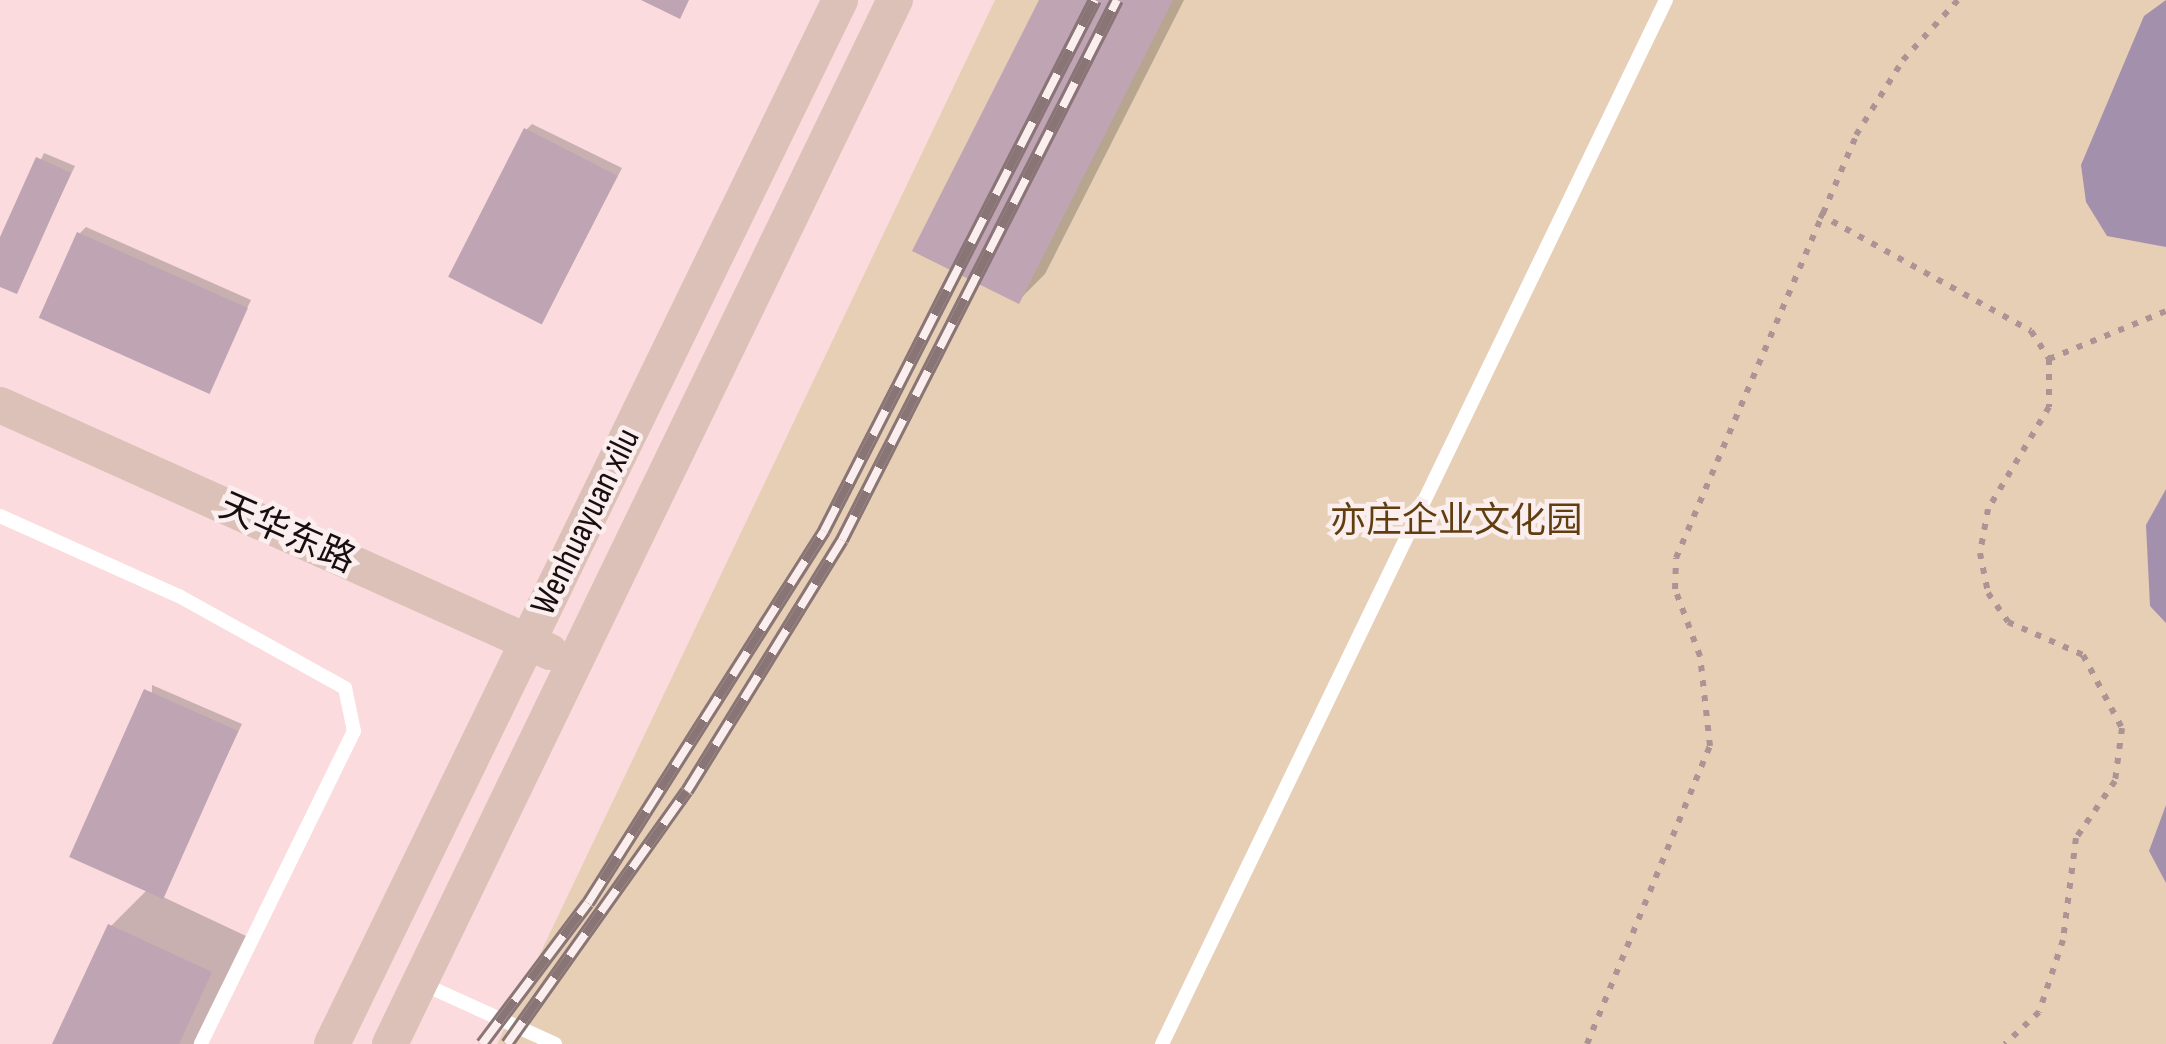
<!DOCTYPE html>
<html>
<head>
<meta charset="utf-8">
<style>
  body { margin:0 }
  #map { position:relative; width:2166px; height:1044px; overflow:hidden; background:#fbdbdd; font-family:"Sofia Sans Condensed","Noto Sans SC",sans-serif }
  div>[style] { position:absolute }
  [style*='--x'] { left:calc(var(--x)*1px); top:calc(var(--y)*1px); width:calc(var(--w)*1px); rotate:calc(var(--a)*1deg) }
  .green>* { inset:0; background:#e6cfb5 }
  .water>* { inset:0; background:#a390ac }
  .shadow>* { inset:0; background:#0003 }
  .building>* { inset:0; background:#bfa4b3; transform-origin:0 0 }
  .path>* { height:6px; margin-top:-3px; transform-origin:0; background:repeating-linear-gradient(90deg,#ac9495 0 6px,transparent 0 15px) }
  .lane>* { height:14px; margin:-7px; padding:0 7px; transform-origin:7px; border-radius:7px; background:#fff }
  .secondary>* { height:36px; margin:-18px; padding:0 18px; transform-origin:18px; border-radius:18px; background:#dbc1b7 }
  .rail>* { height:14px; margin-top:-7px; transform-origin:0; background:repeating-linear-gradient(90deg,#fbeeef 0 27px,#897476 0 54px); box-sizing:border-box; border-block:3px solid #897476 }
  span { translate:-50% -50%; white-space:nowrap; text-align:center; line-height:1.15; -webkit-text-stroke:9px #fbeeef; paint-order:stroke }
  .street-label { font-size:36px; color:#190e0f }
  .park-label { font-size:36px; color:#603e10 }
</style>
</head>
<body>
<div id="map">
  <div class="green">
    <div style="clip-path:polygon(995px 0,2166px 0,2166px 1044px,497px 1044px)"></div>
  </div>
  <div class="water">
    <div style="clip-path:polygon(2166px 0,2166px 247px,2107px 236px,2086px 202px,2081px 165px,2144px 16px)"></div>
    <div style="clip-path:polygon(2166px 489px,2166px 623px,2150px 606px,2146px 525px)"></div>
    <div style="clip-path:polygon(2166px 805px,2166px 883px,2149px 851px)"></div>
  </div>
  <div class="shadow">
    <div style="clip-path:polygon(1042px 0,1184px 0,1045px 274px,1018px 301px)"></div>
    <div style="clip-path:polygon(532px 124px,622px 168px,543px 321px,526px 130px)"></div>
    <div style="clip-path:polygon(44px 153px,75px 166px,16px 290px,0 283px,0 245px)"></div>
    <div style="clip-path:polygon(86px 227px,251px 300px,208px 389px,80px 233px)"></div>
    <div style="clip-path:polygon(152px 685px,242px 724px,161px 896px,246px 936px,195px 1044px,55px 1044px,111px 926px,148px 889px)"></div>
  </div>
  <div class="building">
    <div style="clip-path:polygon(641px 0,689px 0,680px 19px)"></div>
    <div style="clip-path:polygon(1039px 0,1173px 0,1019px 304px,912px 251px)"></div>
    <div style="left:524px;top:128px;width:105px;height:167px;rotate:27deg"></div>
    <div style="clip-path:polygon(36px 157px,71px 173px,17px 294px,0 287px,0 237px)"></div>
    <div style="left:77px;top:232px;width:187px;height:94px;rotate:24deg"></div>
    <div style="left:144px;top:689px;width:103px;height:184px;rotate:24deg"></div>
    <div style="clip-path:polygon(108px 924px,212px 972px,179px 1044px,52px 1044px)"></div>
  </div>
  <div class="path">
    <div style="--x:1819;--y:214;--w:242;--a:28.9"></div>
    <div style="--x:2031;--y:331;--w:33;--a:57"></div>
    <div style="--x:2049;--y:359;--w:48;--a:90"></div>
    <div style="--x:2049;--y:407;--w:119;--a:120.9"></div>
    <div style="--x:1988;--y:509;--w:45;--a:100.3"></div>
    <div style="--x:1980;--y:553;--w:41;--a:78.7"></div>
    <div style="--x:1988;--y:593;--w:35;--a:55"></div>
    <div style="--x:2008;--y:622;--w:82;--a:23.7"></div>
    <div style="--x:2083;--y:655;--w:83;--a:61.9"></div>
    <div style="--x:2122;--y:728;--w:53;--a:97.5"></div>
    <div style="--x:2115;--y:781;--w:69;--a:124.4"></div>
    <div style="--x:2076;--y:838;--w:103;--a:97.3"></div>
    <div style="--x:2063;--y:940;--w:76;--a:108.4"></div>
    <div style="--x:2039;--y:1012;--w:47;--a:136.7"></div>
    <div style="--x:2049;--y:359;--w:126;--a:-22.3"></div>
    <div style="--x:1587;--y:1044;--w:322;--a:-67.6"></div>
    <div style="--x:1710;--y:746;--w:91;--a:-96.3"></div>
    <div style="--x:1700;--y:656;--w:72;--a:-110.5"></div>
    <div style="--x:1675;--y:589;--w:31;--a:-88"></div>
    <div style="--x:1676;--y:558;--w:460;--a:-66.9"></div>
    <div style="--x:1856;--y:135;--w:89;--a:-57.9"></div>
    <div style="--x:1903;--y:60;--w:81;--a:-47.5"></div>
  </div>
  <div class="lane">
    <div style="--x:0;--y:516;--w:196;--a:24.1"></div>
    <div style="--x:179;--y:596;--w:190;--a:29"></div>
    <div style="--x:345;--y:688;--w:44;--a:78.2"></div>
    <div style="--x:354;--y:731;--w:348;--a:116.1"></div>
    <div style="--x:423;--y:984;--w:145;--a:24.4"></div>
    <div style="--x:1162;--y:1044;--w:1159;--a:-64.23"></div>
  </div>
  <div class="secondary">
    <div style="--x:0;--y:405;--w:603;--a:24.18"></div>
    <div style="--x:332;--y:1044;--w:1161;--a:-64.05"></div>
    <div style="--x:390;--y:1044;--w:1160;--a:-64.19"></div>
  </div>
  <div class="rail">
    <div style="--x:482;--y:1044;--w:176;--a:-53.1"></div>
    <div style="--x:588;--y:903;--w:441;--a:-57.6"></div>
    <div style="--x:824;--y:531;--w:596;--a:-62.96"></div>
    <div style="--x:507;--y:1044;--w:310;--a:-54.6"></div>
    <div style="--x:687;--y:791;--w:295;--a:-58.3"></div>
    <div style="--x:842;--y:540;--w:606;--a:-63.01"></div>
  </div>
  <div class="street-label">
    <span style="left:586px;top:522px;rotate:-64deg">Wenhuayuan xilu</span>
    <span style="left:287px;top:534px;rotate:24deg">天华东路</span>
  </div>
  <div class="park-label">
    <span style="left:1456px;top:522px">亦庄企业文化园</span>
  </div>
</div>
</body>
</html>
